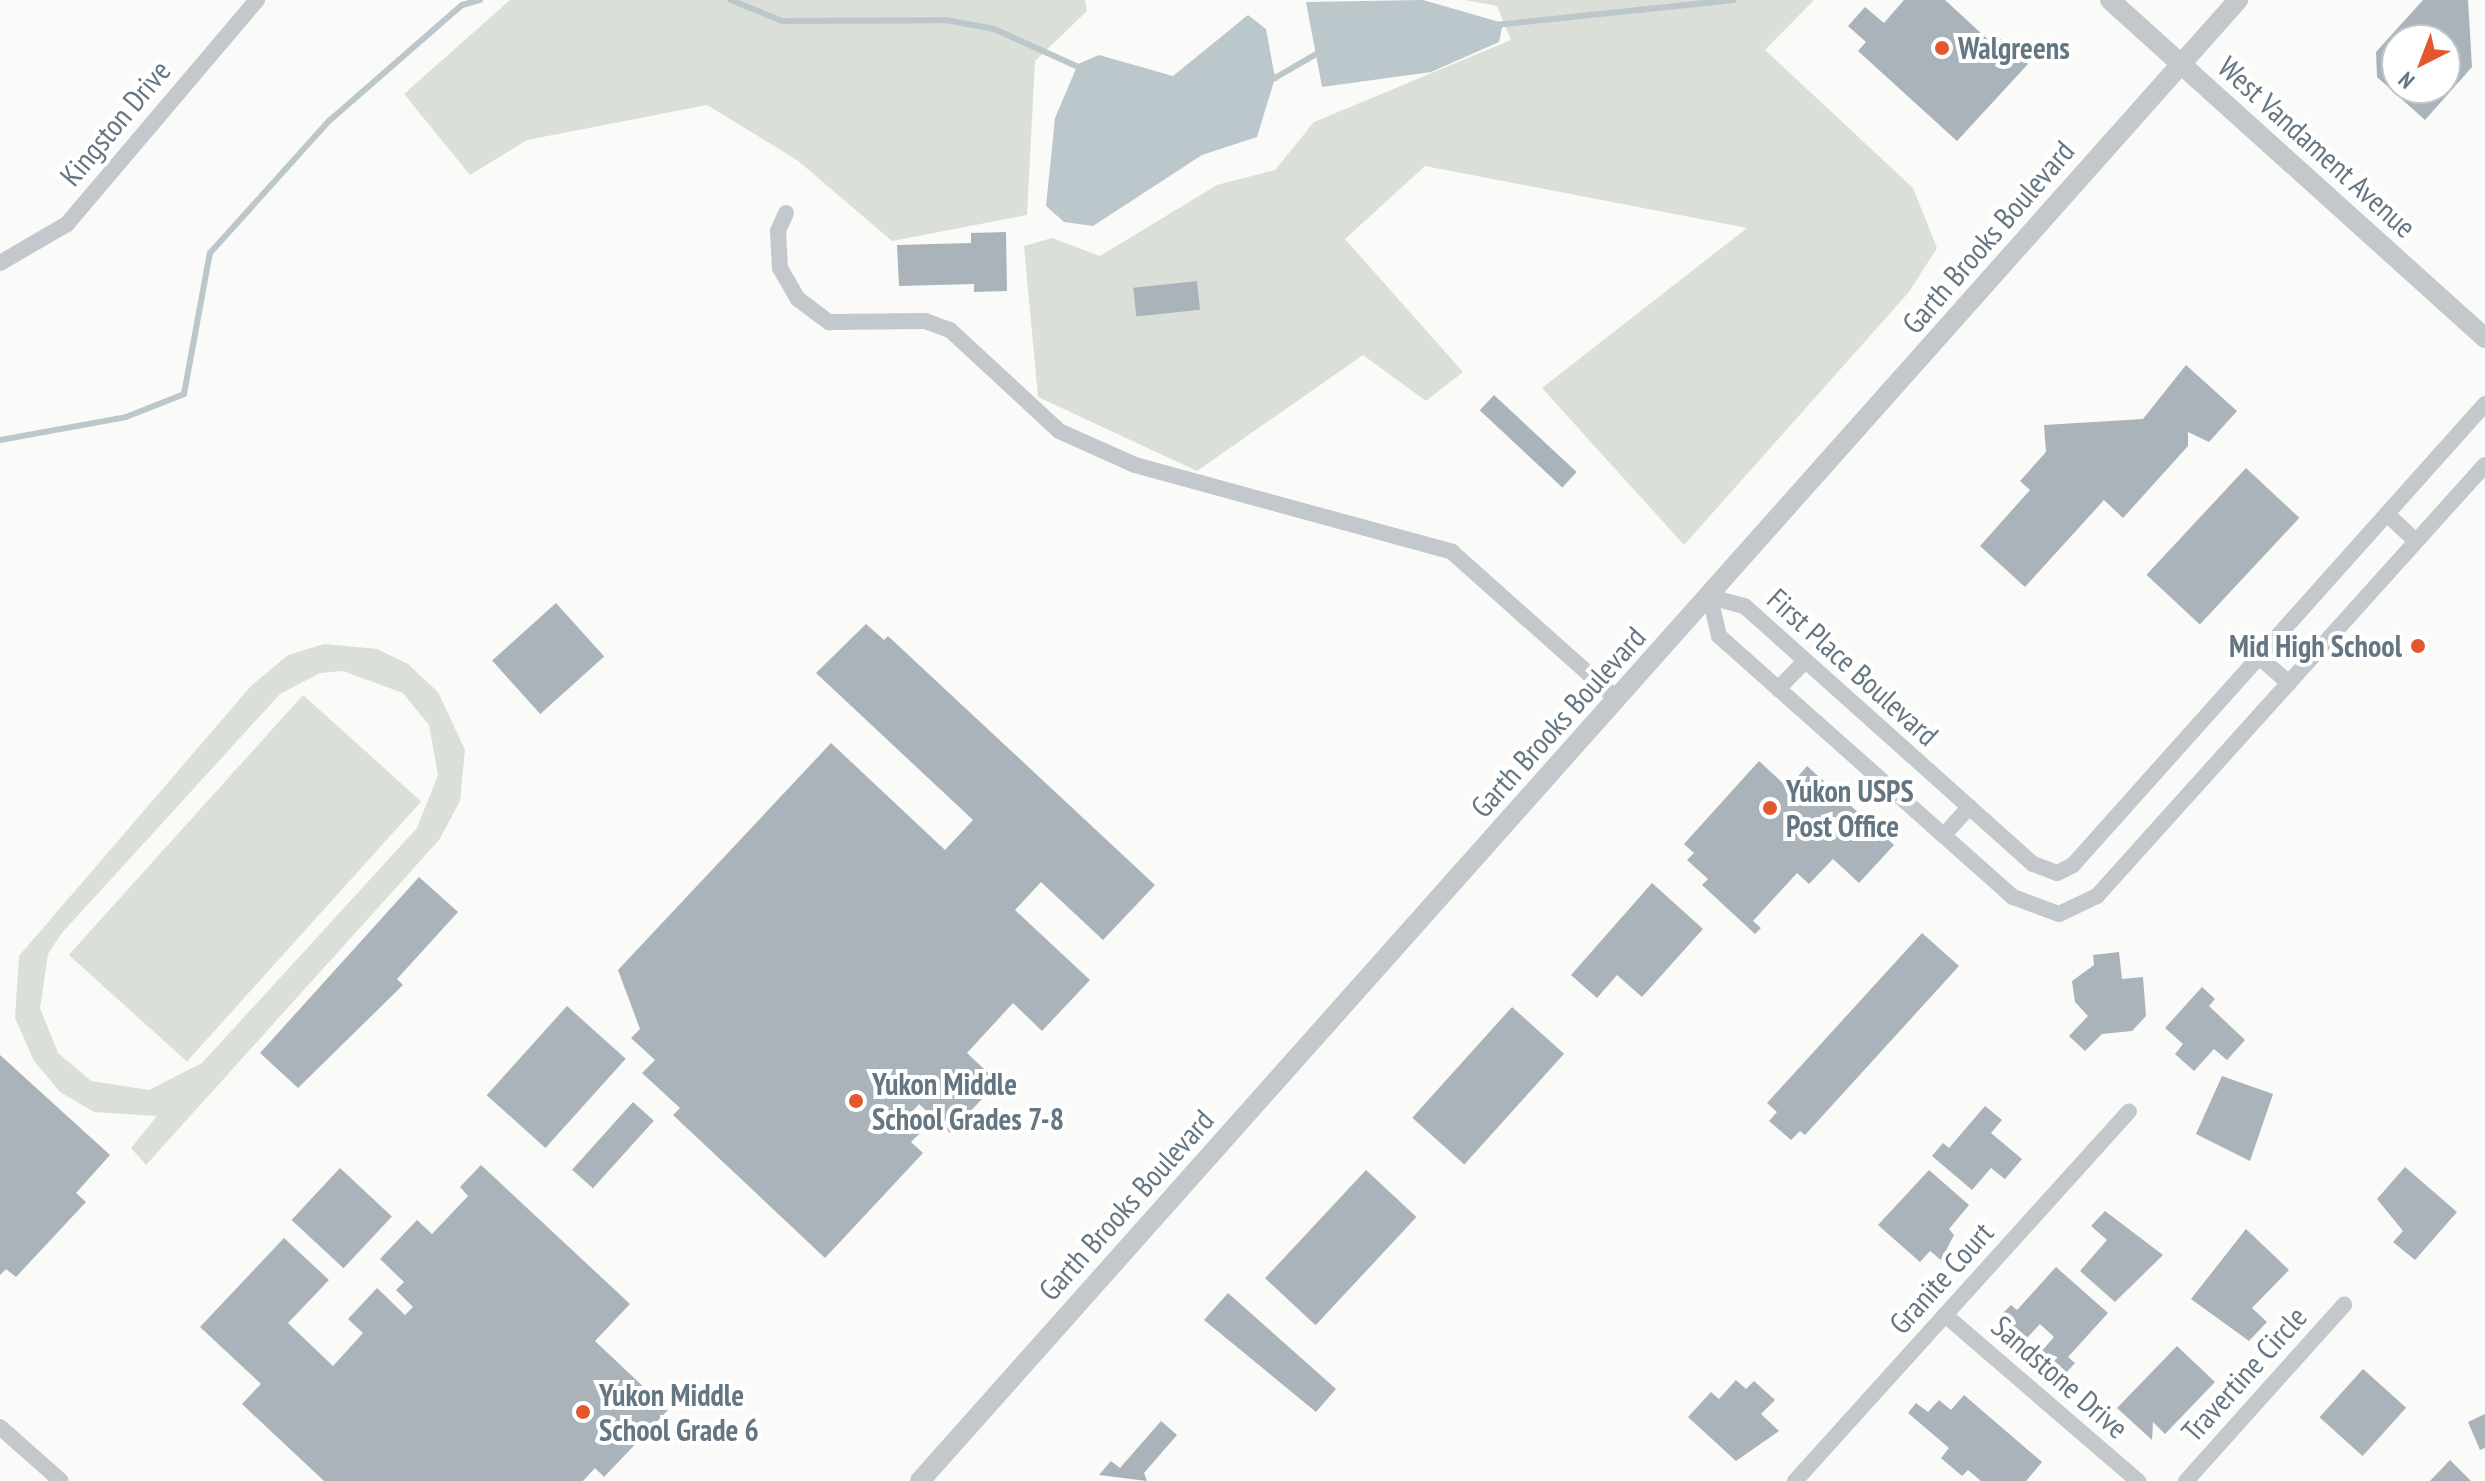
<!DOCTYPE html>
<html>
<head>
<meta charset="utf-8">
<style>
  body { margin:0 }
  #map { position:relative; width:2485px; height:1481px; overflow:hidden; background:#fafaf8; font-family:"PT Sans Narrow",sans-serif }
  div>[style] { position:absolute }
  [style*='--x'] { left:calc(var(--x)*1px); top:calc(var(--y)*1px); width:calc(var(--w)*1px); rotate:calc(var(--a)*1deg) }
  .green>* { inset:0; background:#dadfd7; transform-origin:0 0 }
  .water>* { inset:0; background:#bbc7cb }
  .stream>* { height:6px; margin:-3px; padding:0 3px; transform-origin:3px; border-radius:3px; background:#bbc7cb }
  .building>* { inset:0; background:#aab3b9; transform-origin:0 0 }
  .minor>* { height:16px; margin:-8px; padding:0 8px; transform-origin:8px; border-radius:8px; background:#c3c8cc }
  .tertiary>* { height:20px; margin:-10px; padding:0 10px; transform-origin:10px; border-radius:10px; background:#c3c8cc }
  .dots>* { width:22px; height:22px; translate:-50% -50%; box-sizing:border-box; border:4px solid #fff; border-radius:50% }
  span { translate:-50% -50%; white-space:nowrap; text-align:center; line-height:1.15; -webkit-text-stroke:8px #fff; paint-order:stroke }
  .poi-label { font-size:30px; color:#657683; font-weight:700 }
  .left { translate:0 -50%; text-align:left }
  .right { translate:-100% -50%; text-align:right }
  .street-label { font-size:30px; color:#657683 }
  .north { position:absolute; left:2381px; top:24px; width:80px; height:80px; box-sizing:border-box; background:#fff; border:2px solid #c1c8cd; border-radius:50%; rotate:222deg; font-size:22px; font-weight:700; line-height:32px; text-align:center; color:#657683 }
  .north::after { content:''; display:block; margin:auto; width:28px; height:36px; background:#e4572e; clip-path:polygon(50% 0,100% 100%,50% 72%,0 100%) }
</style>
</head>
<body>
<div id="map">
  <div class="green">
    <div style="clip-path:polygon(510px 0,1085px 0,1087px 11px,1035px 61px,1027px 215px,892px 241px,797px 160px,707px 105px,527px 140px,470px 175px,404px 94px)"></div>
    <div style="clip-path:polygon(1465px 0,1814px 0,1765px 50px,1913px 188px,1937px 248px,1909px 292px,1684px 545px,1542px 388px,1747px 228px,1425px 166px,1345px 239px,1463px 372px,1426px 401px,1363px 355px,1197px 471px,1038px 397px,1024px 246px,1052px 238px,1100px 256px,1217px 185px,1275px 170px,1314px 122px,1511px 40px,1497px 6px)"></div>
    <div style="clip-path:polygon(evenodd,324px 644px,377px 649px,408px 664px,438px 692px,465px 750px,460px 801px,439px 840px,146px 1165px,131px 1148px,157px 1116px,94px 1112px,60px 1092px,34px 1061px,15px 1018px,19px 956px,251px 686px,288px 655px,324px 644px,343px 671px,403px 693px,429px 725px,438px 775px,417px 828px,202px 1063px,149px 1090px,91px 1081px,58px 1053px,40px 1008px,48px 954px,61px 934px,280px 694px,320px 673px,343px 671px)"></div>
    <div style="left:303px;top:695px;width:159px;height:350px;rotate:42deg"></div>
  </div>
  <div class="water">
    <div style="clip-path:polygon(1423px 0,1503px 23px,1499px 42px,1431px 72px,1322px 87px,1306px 2px)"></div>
    <div style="clip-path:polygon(1248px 15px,1266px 29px,1275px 78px,1257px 137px,1202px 155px,1093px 226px,1064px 222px,1046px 206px,1055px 118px,1078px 64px,1099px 55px,1173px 76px)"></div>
  </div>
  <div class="stream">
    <div style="--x:731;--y:0;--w:55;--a:22.4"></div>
    <div style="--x:782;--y:21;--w:164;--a:-0.3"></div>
    <div style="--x:946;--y:20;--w:49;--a:10.6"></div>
    <div style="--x:994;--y:29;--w:98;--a:24.2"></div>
    <div style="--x:1495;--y:25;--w:240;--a:-6"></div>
    <div style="--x:1269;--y:73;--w:8;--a:40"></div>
    <div style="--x:1275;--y:78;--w:50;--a:-30.2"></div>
    <div style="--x:0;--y:440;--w:128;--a:-10.3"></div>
    <div style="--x:126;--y:417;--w:62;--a:-21.6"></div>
    <div style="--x:184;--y:394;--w:143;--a:-79.6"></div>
    <div style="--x:210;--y:253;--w:178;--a:-48"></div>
    <div style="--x:329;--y:121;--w:176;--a:-41.1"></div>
    <div style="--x:462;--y:5;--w:19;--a:-16"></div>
  </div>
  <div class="building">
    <div style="clip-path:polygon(1904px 0,1945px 0,1995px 46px,2001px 39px,2028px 64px,1957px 141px,1858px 51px,1866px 42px,1848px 26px,1865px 7px,1884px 23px)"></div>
    <div style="clip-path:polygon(evenodd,2423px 0,2468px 0,2472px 67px,2425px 120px,2377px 77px,2376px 52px,2423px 0,2397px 40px,2445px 40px,2445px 88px,2397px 88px,2397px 40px)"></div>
    <div style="clip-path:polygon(1006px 232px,1007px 291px,974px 292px,974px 284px,899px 286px,897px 245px,971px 243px,971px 233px)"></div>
    <div style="left:1197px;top:281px;width:29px;height:64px;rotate:84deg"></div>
    <div style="clip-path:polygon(2186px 365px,2237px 411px,2209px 442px,2188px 432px,2188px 446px,2123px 518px,2104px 500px,2025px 587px,1980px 546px,2030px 490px,2020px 481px,2046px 452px,2044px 425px,2143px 419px)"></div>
    <div style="left:1494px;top:395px;width:113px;height:21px;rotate:43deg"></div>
    <div style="left:2246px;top:468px;width:73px;height:146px;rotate:43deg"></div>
    <div style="left:556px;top:603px;width:72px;height:86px;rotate:48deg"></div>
    <div style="clip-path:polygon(866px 624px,884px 640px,888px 636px,1155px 885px,1103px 940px,1041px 882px,1015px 910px,1090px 980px,1042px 1031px,1013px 1003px,967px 1053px,998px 1082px,950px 1133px,919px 1104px,909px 1115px,924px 1129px,911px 1142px,923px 1153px,825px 1258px,673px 1115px,680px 1108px,642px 1073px,655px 1060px,631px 1038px,640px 1029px,618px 970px,831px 743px,945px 850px,973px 820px,816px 673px)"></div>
    <div style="clip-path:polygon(1759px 761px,1788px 788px,1807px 766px,1894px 845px,1859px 883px,1833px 859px,1809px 884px,1797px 873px,1753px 921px,1761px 928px,1755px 934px,1702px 885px,1708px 879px,1687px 860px,1694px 853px,1684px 844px)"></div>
    <div style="clip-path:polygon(419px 877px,458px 912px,397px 979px,403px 985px,298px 1088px,260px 1053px)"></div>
    <div style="clip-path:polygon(1652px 883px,1703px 929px,1642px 997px,1617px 975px,1597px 998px,1571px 975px)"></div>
    <div style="clip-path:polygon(1922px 933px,1959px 966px,1805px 1135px,1800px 1131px,1791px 1140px,1769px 1121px,1777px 1112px,1767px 1103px)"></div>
    <div style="clip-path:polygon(2119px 952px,2122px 979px,2143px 977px,2146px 1016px,2132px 1031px,2102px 1034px,2085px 1051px,2069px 1036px,2088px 1016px,2075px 1002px,2072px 981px,2094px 965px,2093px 955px)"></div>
    <div style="clip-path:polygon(2202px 987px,2215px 999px,2209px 1006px,2245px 1040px,2227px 1060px,2214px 1049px,2194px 1071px,2175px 1054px,2183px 1044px,2165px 1028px)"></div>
    <div style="left:567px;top:1006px;width:79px;height:120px;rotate:42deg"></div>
    <div style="left:1512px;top:1007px;width:70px;height:149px;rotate:42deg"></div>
    <div style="clip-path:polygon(0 1055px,110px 1155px,76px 1193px,86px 1202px,16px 1277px,6px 1269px,0 1275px)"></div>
    <div style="clip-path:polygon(2222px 1076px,2273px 1094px,2250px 1161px,2196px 1134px)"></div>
    <div style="left:633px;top:1102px;width:28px;height:91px;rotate:42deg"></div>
    <div style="clip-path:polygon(1985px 1106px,2002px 1120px,1991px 1133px,2022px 1159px,2005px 1179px,1991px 1168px,1972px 1190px,1932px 1156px,1943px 1143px,1949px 1148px)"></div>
    <div style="clip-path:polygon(481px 1165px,630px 1304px,595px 1341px,668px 1410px,604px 1477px,595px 1468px,583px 1481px,324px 1481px,242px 1404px,261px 1384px,200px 1327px,284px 1238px,329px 1280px,288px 1323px,333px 1366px,363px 1333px,348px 1319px,377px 1288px,405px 1315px,413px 1307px,396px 1290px,404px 1282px,380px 1259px,417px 1220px,432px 1234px,468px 1196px,460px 1187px)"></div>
    <div style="clip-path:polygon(2405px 1167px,2457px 1212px,2415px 1260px,2393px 1242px,2403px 1231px,2377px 1199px)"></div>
    <div style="left:340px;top:1168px;width:71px;height:71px;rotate:43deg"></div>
    <div style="left:1366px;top:1170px;width:69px;height:148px;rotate:43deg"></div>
    <div style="clip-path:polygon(1929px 1170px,1969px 1205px,1949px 1229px,1954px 1235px,1941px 1260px,1930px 1251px,1920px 1262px,1878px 1225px)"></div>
    <div style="clip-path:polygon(2105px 1211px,2163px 1255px,2115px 1302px,2080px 1271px,2107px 1240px,2091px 1226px)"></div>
    <div style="clip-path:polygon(2246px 1229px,2289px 1270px,2252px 1308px,2267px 1322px,2249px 1341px,2191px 1299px)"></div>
    <div style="clip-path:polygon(2056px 1267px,2108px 1313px,2068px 1357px,2075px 1363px,2065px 1374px,2040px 1353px,2054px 1337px,2040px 1324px,2026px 1339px,2000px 1316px,2011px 1305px,2017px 1310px)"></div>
    <div style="clip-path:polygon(1228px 1293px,1336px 1389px,1316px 1412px,1204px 1320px)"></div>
    <div style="clip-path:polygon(2177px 1346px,2215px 1382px,2165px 1434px,2153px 1422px,2152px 1440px,2117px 1408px)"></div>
    <div style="left:2363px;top:1369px;width:58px;height:65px;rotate:42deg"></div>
    <div style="clip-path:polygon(1736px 1380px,1746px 1389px,1754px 1381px,1775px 1400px,1761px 1414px,1779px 1431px,1736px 1461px,1688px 1417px,1711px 1392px,1719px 1399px)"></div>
    <div style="clip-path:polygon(1964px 1395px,2042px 1462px,2026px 1481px,1981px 1481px,1968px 1470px,1962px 1476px,1941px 1458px,1949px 1448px,1908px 1413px,1916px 1403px,1928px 1412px,1939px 1400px,1951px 1410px)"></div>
    <div style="clip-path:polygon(2485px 1414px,2485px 1448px,2480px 1450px,2468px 1422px)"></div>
    <div style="clip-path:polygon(1161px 1421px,1177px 1435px,1144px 1473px,1147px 1481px,1099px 1475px,1111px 1461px,1120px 1468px)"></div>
    <div style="clip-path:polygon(2450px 1460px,2471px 1481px,2430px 1481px)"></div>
  </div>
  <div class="minor">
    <div style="--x:786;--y:213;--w:20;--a:114"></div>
    <div style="--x:778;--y:231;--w:37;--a:87"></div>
    <div style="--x:780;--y:268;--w:36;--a:60"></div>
    <div style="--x:798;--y:299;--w:39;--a:37"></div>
    <div style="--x:829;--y:322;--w:96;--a:-0.6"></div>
    <div style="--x:925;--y:321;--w:27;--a:20"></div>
    <div style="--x:950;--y:330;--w:149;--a:42.8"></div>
    <div style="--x:1059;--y:431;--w:83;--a:24.1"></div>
    <div style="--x:1135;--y:465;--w:329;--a:15.3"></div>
    <div style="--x:1452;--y:552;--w:222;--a:41.7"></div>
    <div style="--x:0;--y:263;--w:78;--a:-30.2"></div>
    <div style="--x:67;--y:224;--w:294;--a:-49.7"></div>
    <div style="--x:2485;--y:404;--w:618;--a:131.79"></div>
    <div style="--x:2073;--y:865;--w:18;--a:153"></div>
    <div style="--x:2057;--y:873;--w:26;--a:-159"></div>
    <div style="--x:2033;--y:864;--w:387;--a:-138.2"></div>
    <div style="--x:1744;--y:606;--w:35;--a:-165"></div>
    <div style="--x:1710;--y:597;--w:40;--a:77"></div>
    <div style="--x:1719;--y:636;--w:393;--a:41.6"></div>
    <div style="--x:2013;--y:897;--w:49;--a:20.3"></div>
    <div style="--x:2059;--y:914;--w:42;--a:-25.3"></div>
    <div style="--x:2097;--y:896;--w:580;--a:-48.01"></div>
    <div style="--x:2387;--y:514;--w:40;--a:43"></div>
    <div style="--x:2259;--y:657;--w:40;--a:41"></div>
    <div style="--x:1778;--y:689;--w:39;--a:-46"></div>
    <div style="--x:1944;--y:835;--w:38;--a:-48"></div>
    <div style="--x:1945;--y:1315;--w:255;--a:40.7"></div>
    <div style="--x:0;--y:1427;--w:81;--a:41.5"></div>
    <div style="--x:1795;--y:1481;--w:498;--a:-47.9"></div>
    <div style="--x:2186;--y:1481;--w:237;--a:-48.1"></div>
  </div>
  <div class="tertiary">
    <div style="--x:2110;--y:0;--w:505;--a:42.03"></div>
    <div style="--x:920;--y:1481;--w:1983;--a:-48.33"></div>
  </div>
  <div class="dots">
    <div style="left:1942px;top:48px;background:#e4572e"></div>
    <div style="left:2418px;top:646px;background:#e4572e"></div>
    <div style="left:1770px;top:808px;background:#e4572e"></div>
    <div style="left:856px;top:1101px;background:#e4572e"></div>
    <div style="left:583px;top:1412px;background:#e4572e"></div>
  </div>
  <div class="poi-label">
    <span class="left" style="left:1958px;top:48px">Walgreens</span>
    <span class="right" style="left:2402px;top:646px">Mid High School</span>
    <span class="left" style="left:1786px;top:808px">Yukon USPS<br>Post Office</span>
    <span class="left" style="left:872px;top:1101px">Yukon Middle<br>School Grades 7-8</span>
    <span class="left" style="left:599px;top:1412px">Yukon Middle<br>School Grade 6</span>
  </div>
  <div class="street-label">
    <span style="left:115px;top:123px;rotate:-50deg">Kingston Drive</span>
    <span style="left:2317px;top:147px;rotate:42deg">West Vandament Avenue</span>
    <span style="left:1988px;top:237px;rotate:-49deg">Garth Brooks Boulevard</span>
    <span style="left:1853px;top:667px;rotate:42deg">First Place Boulevard</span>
    <span style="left:1558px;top:722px;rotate:-48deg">Garth Brooks Boulevard</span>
    <span style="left:1126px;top:1205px;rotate:-48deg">Garth Brooks Boulevard</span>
    <span style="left:1941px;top:1278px;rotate:-48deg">Granite Court</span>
    <span style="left:2244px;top:1374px;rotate:-48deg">Travertine Circle</span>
    <span style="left:2060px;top:1377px;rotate:41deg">Sandstone Drive</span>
  </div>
  <div class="north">N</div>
</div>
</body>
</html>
